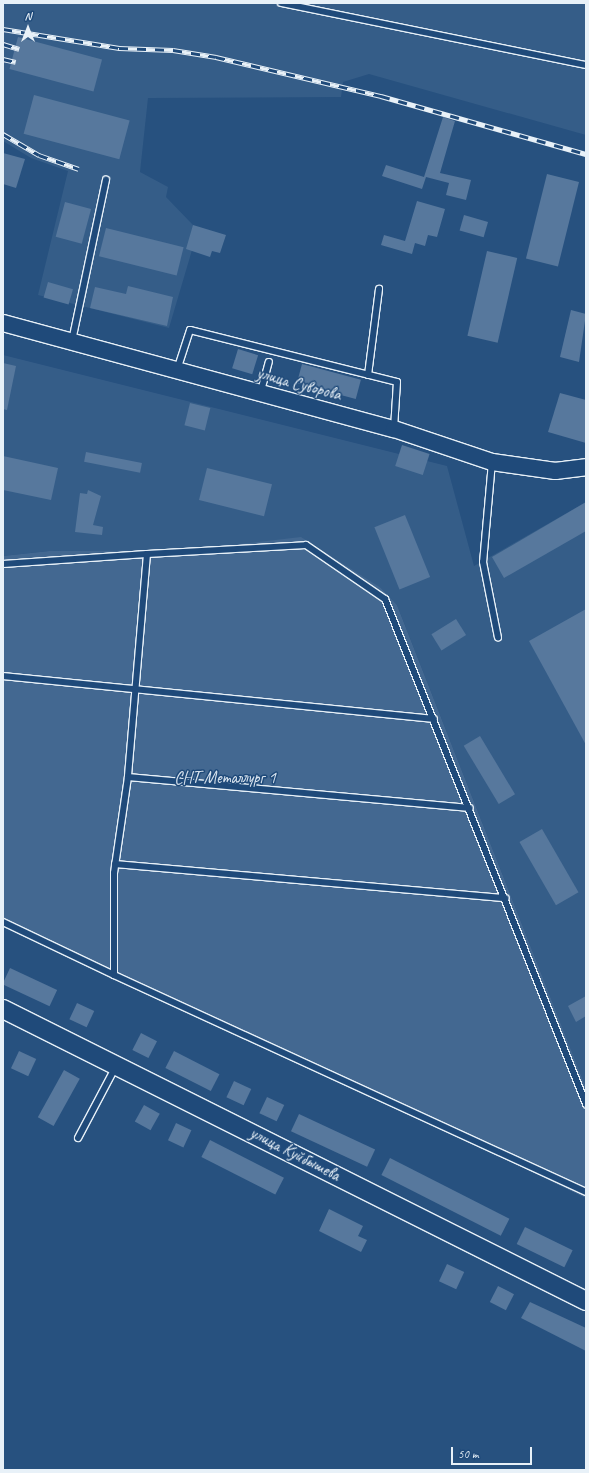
<!DOCTYPE html>
<html>
<head>
<meta charset="utf-8">
<style>
  body { margin:0 }
  #map { position:relative; width:589px; height:1473px; overflow:hidden; background:#27517f; font-family:Caveat,sans-serif }
  div>[style] { position:absolute }
  [style*='--x'] { left:calc(var(--x)*1px); top:calc(var(--y)*1px); width:calc(var(--w)*1px); rotate:calc(var(--a)*1deg) }
  .built>* { inset:0; background:#355d88 }
  .green>* { inset:0; background:#436891 }
  .building>* { inset:0; background:#57789d; transform-origin:0 0 }
  .roads { filter:drop-shadow(1px 0 #e8f1f8) drop-shadow(-1px 0 #e8f1f8) drop-shadow(0 1px #e8f1f8) drop-shadow(0 -1px #e8f1f8) }
  .service>* { height:6px; margin:-3px; padding:0 3px; transform-origin:3px; border-radius:3px; background:#1f4a7a }
  .tertiary>* { height:16px; margin:-8px; padding:0 8px; transform-origin:8px; border-radius:8px; background:#1f4a7a }
  .secondary>* { height:18px; margin:-9px; padding:0 9px; transform-origin:9px; border-radius:9px; background:#1f4a7a }
  .rail>* { height:4.5px; margin-top:-2.25px; transform-origin:0; background:repeating-linear-gradient(90deg,#1f4a7a 0 9px,#e8f1f8 0 18px); box-sizing:border-box; border-block:1px solid #e8f1f8 }
  span { translate:-50% -50%; white-space:nowrap; text-align:center; line-height:1.15; -webkit-text-stroke:3px #1f4a7a; paint-order:stroke }
  .street-label { font-size:17px; color:#e8f1f8 }
  .park-label { font-size:17px; color:#d8e3ee }
  .frame { position:absolute; inset:0; border:4px solid #e8f1f8; pointer-events:none }
  .north { position:absolute; left:8px; top:8px; width:40px; height:40px; -webkit-text-stroke:3px #1f4a7a; paint-order:stroke; rotate:0deg; font-size:11px; font-weight:700; line-height:16px; text-align:center; color:#e8f1f8 }
  .north::after { content:''; display:block; margin:auto; width:14px; height:18px; background:#e8f1f8; clip-path:polygon(50% 0,100% 100%,50% 72%,0 100%) }
  .scale { position:absolute; left:451px; top:1447px; width:81px; height:18px; box-sizing:border-box; border:2px solid #e8f1f8; border-top:0; padding-left:5px; font-size:12px; line-height:14px; white-space:nowrap; color:#e8f1f8; -webkit-text-stroke:3px #1f4a7a; paint-order:stroke }
</style>
</head>
<body>
<div id="map">
  <div class="built">
    <div style="clip-path:polygon(3px 3px,586px 3px,586px 135px,369px 74px,343px 82px,341px 97px,148px 98px,140px 172px,168px 187px,166px 197px,193px 225px,195px 240px,169px 328px,38px 295px,68px 171px,31px 158px,3px 141px)"></div>
    <div style="clip-path:polygon(3px 355px,447px 466px,474px 566px,586px 502px,586px 1088px,397px 605px,381px 588px,190px 550px,49px 551px,3px 556px)"></div>
  </div>
  <div class="green">
    <div style="clip-path:polygon(301px 537px,381px 588px,397px 605px,586px 1088px,586px 1198px,3px 918px,3px 556px,49px 551px,190px 550px)"></div>
  </div>
  <div class="building">
    <div style="left:18px;top:37px;width:87px;height:33px;rotate:15deg"></div>
    <div style="left:34px;top:95px;width:99px;height:40px;rotate:15deg"></div>
    <div style="clip-path:polygon(443px 117px,455px 121px,440px 173px,471px 180px,466px 200px,446px 195px,449px 183px,426px 177px,422px 189px,382px 176px,386px 165px,424px 177px)"></div>
    <div style="clip-path:polygon(3px 153px,25px 159px,16px 188px,3px 184px)"></div>
    <div style="left:547px;top:174px;width:33px;height:87px;rotate:14deg"></div>
    <div style="clip-path:polygon(417px 201px,445px 209px,437px 237px,428px 235px,425px 246px,415px 243px,412px 254px,381px 245px,384px 235px,405px 241px)"></div>
    <div style="left:65px;top:202px;width:27px;height:36px;rotate:15deg"></div>
    <div style="left:464px;top:215px;width:25px;height:16px;rotate:16deg"></div>
    <div style="clip-path:polygon(193px 225px,226px 235px,220px 253px,212px 251px,210px 257px,186px 249px)"></div>
    <div style="left:106px;top:228px;width:80px;height:29px;rotate:14deg"></div>
    <div style="left:487px;top:251px;width:31px;height:87px;rotate:13deg"></div>
    <div style="left:48px;top:282px;width:26px;height:16px;rotate:16deg"></div>
    <div style="clip-path:polygon(128px 286px,173px 297px,167px 326px,90px 308px,95px 287px,126px 294px)"></div>
    <div style="clip-path:polygon(571px 310px,586px 314px,579px 362px,560px 357px)"></div>
    <div style="left:238px;top:349px;width:21px;height:20px;rotate:17deg"></div>
    <div style="clip-path:polygon(3px 363px,16px 366px,7px 410px,3px 409px)"></div>
    <div style="left:302px;top:364px;width:61px;height:20px;rotate:15deg"></div>
    <div style="clip-path:polygon(560px 393px,586px 400px,586px 443px,548px 432px)"></div>
    <div style="left:190px;top:403px;width:21px;height:23px;rotate:14deg"></div>
    <div style="left:402px;top:445px;width:29px;height:22px;rotate:18deg"></div>
    <div style="left:86px;top:452px;width:57px;height:10px;rotate:11deg"></div>
    <div style="clip-path:polygon(3px 456px,58px 468px,51px 500px,3px 490px)"></div>
    <div style="left:207px;top:468px;width:67px;height:33px;rotate:14deg"></div>
    <div style="clip-path:polygon(88px 490px,101px 496px,93px 525px,103px 527px,102px 535px,75px 532px,80px 493px,87px 494px)"></div>
    <div style="clip-path:polygon(586px 502px,586px 531px,504px 578px,492px 557px)"></div>
    <div style="left:405px;top:515px;width:67px;height:33px;rotate:68deg"></div>
    <div style="clip-path:polygon(586px 609px,586px 745px,529px 641px)"></div>
    <div style="left:456px;top:619px;width:19px;height:29px;rotate:58deg"></div>
    <div style="left:480px;top:736px;width:68px;height:19px;rotate:59deg"></div>
    <div style="left:542px;top:829px;width:73px;height:26px;rotate:60deg"></div>
    <div style="left:10px;top:968px;width:52px;height:18px;rotate:25deg"></div>
    <div style="clip-path:polygon(586px 996px,586px 1016px,576px 1022px,568px 1006px)"></div>
    <div style="left:77px;top:1003px;width:19px;height:18px;rotate:25deg"></div>
    <div style="left:141px;top:1033px;width:18px;height:19px;rotate:27deg"></div>
    <div style="left:19px;top:1051px;width:19px;height:19px;rotate:25deg"></div>
    <div style="left:174px;top:1051px;width:51px;height:19px;rotate:27deg"></div>
    <div style="left:64px;top:1070px;width:18px;height:54px;rotate:29deg"></div>
    <div style="left:234px;top:1081px;width:19px;height:18px;rotate:25deg"></div>
    <div style="left:267px;top:1097px;width:19px;height:18px;rotate:25deg"></div>
    <div style="left:144px;top:1105px;width:18px;height:19px;rotate:29deg"></div>
    <div style="left:299px;top:1114px;width:84px;height:19px;rotate:25deg"></div>
    <div style="left:176px;top:1123px;width:17px;height:19px;rotate:25deg"></div>
    <div style="left:210px;top:1140px;width:83px;height:19px;rotate:27deg"></div>
    <div style="left:390px;top:1158px;width:134px;height:19px;rotate:27deg"></div>
    <div style="clip-path:polygon(329px 1209px,363px 1226px,358px 1236px,367px 1240px,361px 1252px,319px 1231px)"></div>
    <div style="left:525px;top:1227px;width:53px;height:19px;rotate:26deg"></div>
    <div style="left:447px;top:1264px;width:19px;height:19px;rotate:25deg"></div>
    <div style="left:498px;top:1286px;width:18px;height:18px;rotate:27deg"></div>
    <div style="clip-path:polygon(530px 1302px,586px 1328px,586px 1351px,521px 1318px)"></div>
  </div>
  <div class="roads">
    <div class="service">
      <div style="--x:281;--y:3;--w:311;--a:11.5"></div>
      <div style="--x:72;--y:341;--w:165;--a:-78.1"></div>
      <div style="--x:177;--y:370;--w:42;--a:-72"></div>
      <div style="--x:190;--y:330;--w:213;--a:14.1"></div>
      <div style="--x:397;--y:382;--w:46;--a:93.7"></div>
      <div style="--x:368;--y:375;--w:87;--a:-82.7"></div>
      <div style="--x:261;--y:391;--w:30;--a:-75"></div>
      <div style="--x:492;--y:462;--w:100;--a:95.1"></div>
      <div style="--x:483;--y:562;--w:77;--a:78.8"></div>
      <div style="--x:147;--y:554;--w:159;--a:-3.2"></div>
      <div style="--x:306;--y:545;--w:96;--a:34.4"></div>
      <div style="--x:385;--y:599;--w:544;--a:68.3"></div>
      <div style="--x:3;--y:564;--w:144;--a:-4"></div>
      <div style="--x:147;--y:554;--w:224;--a:94.9"></div>
      <div style="--x:128;--y:777;--w:97;--a:98.3"></div>
      <div style="--x:114;--y:873;--w:102;--a:90"></div>
      <div style="--x:114;--y:975;--w:123;--a:-154.5"></div>
      <div style="--x:3;--y:676;--w:433;--a:5.7"></div>
      <div style="--x:128;--y:777;--w:343;--a:5.2"></div>
      <div style="--x:115;--y:864;--w:392;--a:5"></div>
      <div style="--x:114;--y:975;--w:519;--a:24.69"></div>
      <div style="--x:78;--y:1138;--w:79;--a:-62.1"></div>
    </div>
    <div class="tertiary">
      <div style="--x:3;--y:323;--w:405;--a:15.2"></div>
      <div style="--x:394;--y:429;--w:103;--a:18.6"></div>
      <div style="--x:492;--y:462;--w:64;--a:8.1"></div>
      <div style="--x:555;--y:471;--w:31;--a:-7"></div>
    </div>
    <div class="secondary">
      <div style="--x:3;--y:1009;--w:652;--a:26.6"></div>
    </div>
  </div>
  <div class="rail">
    <div style="--x:3;--y:29;--w:118;--a:9.3"></div>
    <div style="--x:119;--y:48;--w:54;--a:2.1"></div>
    <div style="--x:173;--y:50;--w:44;--a:9.2"></div>
    <div style="--x:216;--y:57;--w:170;--a:13.3"></div>
    <div style="--x:381;--y:96;--w:213;--a:15.8"></div>
    <div style="--x:3;--y:44;--w:17;--a:17"></div>
    <div style="--x:3;--y:59;--w:13;--a:13"></div>
    <div style="--x:3;--y:134;--w:42;--a:30.3"></div>
    <div style="--x:39;--y:155;--w:42;--a:19.3"></div>
  </div>
  <div class="street-label">
    <span style="left:299px;top:384px;rotate:15deg">улица Суворова</span>
    <span style="left:295px;top:1154px;rotate:27deg">улица Куйбышева</span>
  </div>
  <div class="park-label">
    <span style="left:225px;top:778px">СНТ Металлург 1</span>
  </div>
  <div class="frame"></div>
  <div class="north">N</div>
  <div class="scale">50 m</div>
</div>
</body>
</html>
